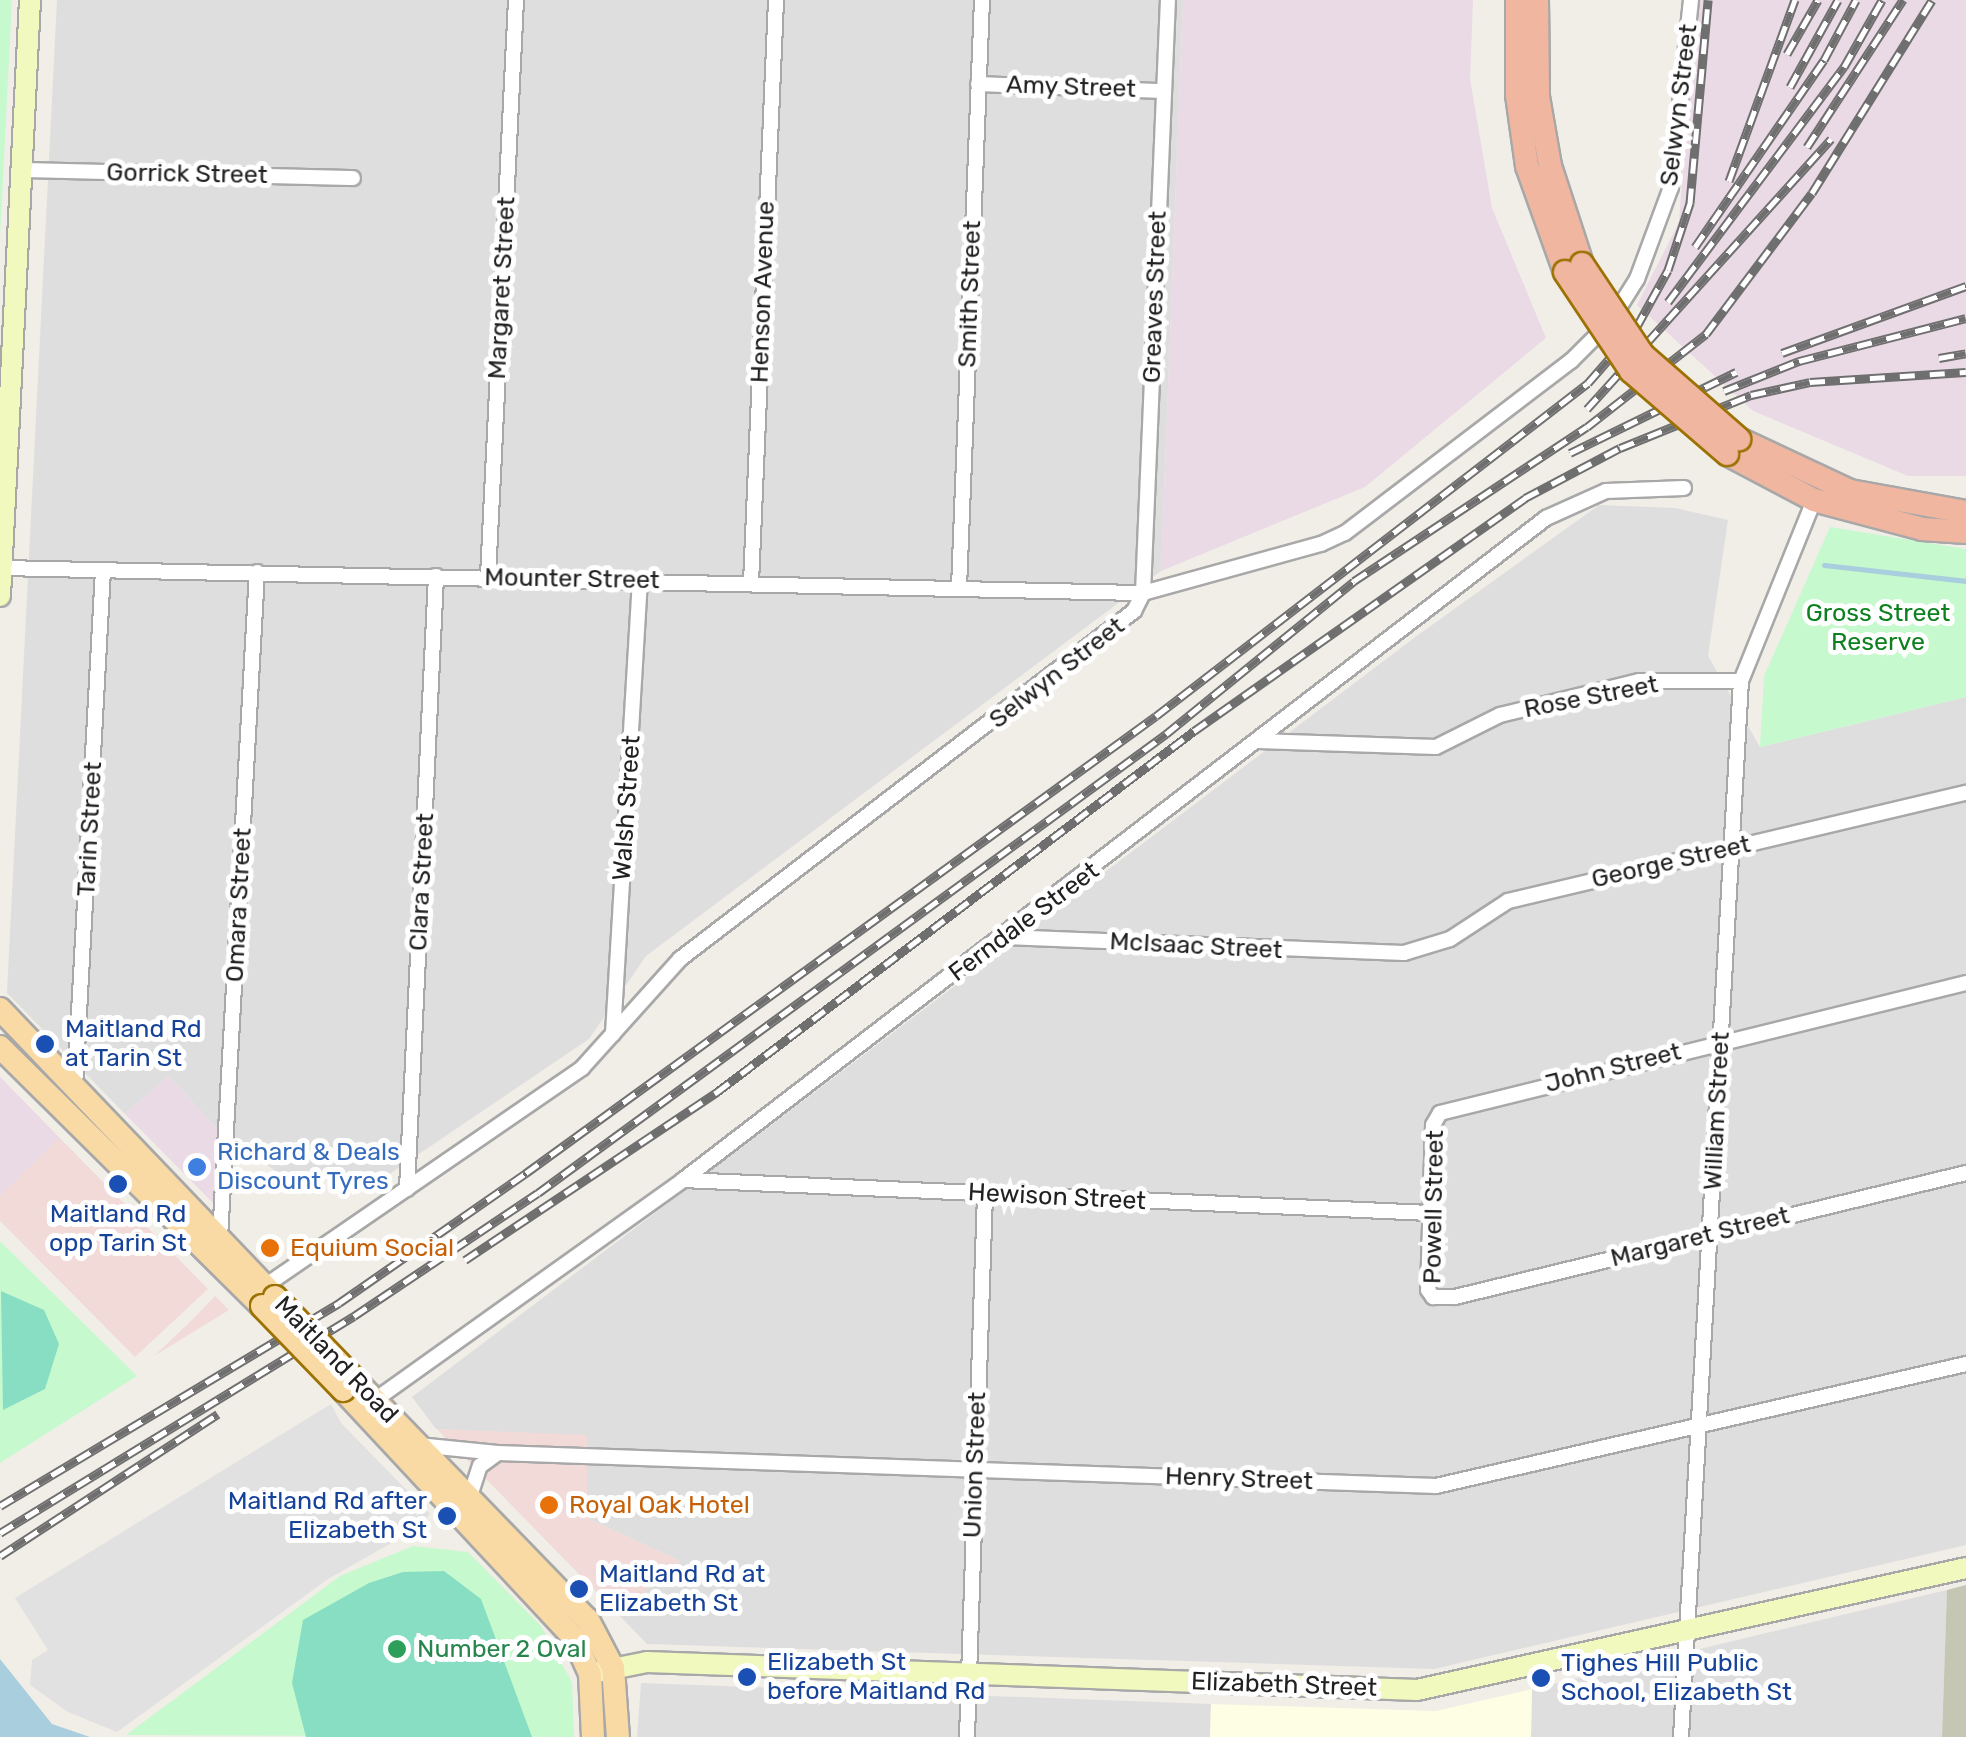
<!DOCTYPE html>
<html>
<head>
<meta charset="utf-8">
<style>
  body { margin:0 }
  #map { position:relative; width:1966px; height:1737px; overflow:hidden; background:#f1eee8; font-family:Rubik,sans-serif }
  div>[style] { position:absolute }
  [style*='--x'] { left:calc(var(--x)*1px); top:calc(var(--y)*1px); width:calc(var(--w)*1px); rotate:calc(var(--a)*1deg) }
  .residential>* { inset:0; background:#dfdede }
  .commercial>* { inset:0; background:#f1dad8 }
  .industrial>* { inset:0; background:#eadae6 }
  .education>* { inset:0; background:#fdfee3 }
  .construction>* { inset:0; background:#c5c6b3 }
  .park>* { inset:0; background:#c7f9ce }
  .pitch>* { inset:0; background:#88dec2 }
  .parking>* { inset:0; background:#e1e1e1 }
  .water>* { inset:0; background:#a9cedd }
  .stream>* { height:5px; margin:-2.5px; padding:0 2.5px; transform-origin:2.5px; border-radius:2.5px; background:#a9cedd }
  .roads { filter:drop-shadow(2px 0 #a8a8a8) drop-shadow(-2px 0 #a8a8a8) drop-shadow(0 2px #a8a8a8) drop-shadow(0 -2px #a8a8a8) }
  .minor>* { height:14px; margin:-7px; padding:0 7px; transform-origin:7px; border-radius:7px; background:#fff }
  .secondary>* { height:20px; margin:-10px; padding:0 10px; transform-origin:10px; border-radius:10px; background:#f2f9be }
  .primary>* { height:22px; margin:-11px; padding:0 11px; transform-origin:11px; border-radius:11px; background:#fadaa4 }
  .trunk>* { height:22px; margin:-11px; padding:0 11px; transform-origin:11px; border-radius:11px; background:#f0b6a0 }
  .rail>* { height:9px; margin-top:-4.5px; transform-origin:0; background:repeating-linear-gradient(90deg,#fff 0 15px,#6f6f6f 0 30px); box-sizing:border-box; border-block:2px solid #6f6f6f }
  .bridges { filter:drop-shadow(2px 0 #9b7203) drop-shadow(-2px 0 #9b7203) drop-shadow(0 2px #9b7203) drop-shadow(0 -2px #9b7203) }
  .primary-bridge>* { height:22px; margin:-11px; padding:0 11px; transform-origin:11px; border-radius:11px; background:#fadaa4 }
  .trunk-bridge>* { height:22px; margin:-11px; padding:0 11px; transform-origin:11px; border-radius:11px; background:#f0b6a0 }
  .dots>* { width:28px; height:28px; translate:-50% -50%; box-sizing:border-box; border:5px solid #fff; border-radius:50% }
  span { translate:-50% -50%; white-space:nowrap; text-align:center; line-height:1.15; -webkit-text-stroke:10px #fff; paint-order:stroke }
  .street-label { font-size:25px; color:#212121 }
  .park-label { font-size:25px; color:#0e801f }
  .transit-label { font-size:25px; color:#164399 }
  .left { translate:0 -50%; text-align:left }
  .right { translate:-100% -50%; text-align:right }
  .shop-label { font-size:25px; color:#366cbe }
  .food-label { font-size:25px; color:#c56008 }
  .leisure-label { font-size:25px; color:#27864d }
</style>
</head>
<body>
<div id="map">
  <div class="residential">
    <div style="clip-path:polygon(57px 0,1183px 0,1161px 571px,646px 956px,589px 1039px,370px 1187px,364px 1180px,284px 1177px,218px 1130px,169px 1076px,125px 1114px,7px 993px)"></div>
    <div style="clip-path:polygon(1599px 505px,1675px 508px,1728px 520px,1708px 656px,1760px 747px,1966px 697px,1966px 1545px,1434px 1669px,647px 1644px,618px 1614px,680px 1561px,587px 1518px,587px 1436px,436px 1429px,412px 1397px,1418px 635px)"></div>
    <div style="clip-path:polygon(1947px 1590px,1942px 1737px,1531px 1737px,1532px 1689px)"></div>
    <div style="clip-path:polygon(641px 1683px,1211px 1704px,1210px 1737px,637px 1737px)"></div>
  </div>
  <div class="commercial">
    <div style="clip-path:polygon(0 1077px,208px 1289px,135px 1357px,0 1221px)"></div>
    <div style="clip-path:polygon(215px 1296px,229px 1310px,154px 1356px,192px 1320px)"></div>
    <div style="clip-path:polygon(437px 1429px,587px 1435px,587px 1518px,680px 1561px,618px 1614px)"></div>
  </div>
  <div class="industrial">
    <div style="clip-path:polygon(1183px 0,1473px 0,1470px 79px,1492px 208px,1546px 338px,1365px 487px,1161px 571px)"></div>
    <div style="clip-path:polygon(1695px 0,1966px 0,1966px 476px,1908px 476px,1753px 411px,1637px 305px,1679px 222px)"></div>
    <div style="clip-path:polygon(169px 1076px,218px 1130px,214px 1204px,125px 1114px)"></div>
    <div style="clip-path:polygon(0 1077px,59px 1138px,0 1196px)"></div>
  </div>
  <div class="education">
    <div style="clip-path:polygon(1532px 1689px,1531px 1737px,1210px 1737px,1211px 1704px,1436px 1711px)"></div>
  </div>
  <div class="construction">
    <div style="clip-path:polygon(1966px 1585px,1966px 1737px,1942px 1737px,1947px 1590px)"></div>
  </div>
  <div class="park">
    <div style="clip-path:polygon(0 0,12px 0,0 238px)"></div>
    <div style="clip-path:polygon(1830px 527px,1966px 549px,1966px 697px,1760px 747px,1764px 676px)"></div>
    <div style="clip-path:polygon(0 1241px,137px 1376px,0 1463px)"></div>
    <div style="clip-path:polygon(413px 1546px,468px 1552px,541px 1626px,572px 1682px,574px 1737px,126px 1735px,340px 1576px)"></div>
  </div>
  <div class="pitch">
    <div style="clip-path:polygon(1px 1291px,44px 1310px,59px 1344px,45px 1389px,3px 1410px)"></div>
    <div style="clip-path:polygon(444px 1571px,481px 1599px,532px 1737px,306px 1737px,292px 1683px,303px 1620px,369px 1583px,403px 1572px)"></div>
  </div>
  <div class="parking">
    <div style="clip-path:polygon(331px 1404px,341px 1423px,430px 1514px,416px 1529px,328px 1579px,117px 1732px,68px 1712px,30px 1685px,32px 1660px,48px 1650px,15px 1598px)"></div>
  </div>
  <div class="water">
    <div style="clip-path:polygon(0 1659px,52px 1724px,90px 1737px,0 1737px)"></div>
  </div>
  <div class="stream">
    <div style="--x:1824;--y:565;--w:143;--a:6.4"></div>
  </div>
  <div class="roads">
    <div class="minor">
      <div style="--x:978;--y:84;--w:185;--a:2.2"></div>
      <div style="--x:22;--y:170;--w:331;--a:1.4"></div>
      <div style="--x:2;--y:568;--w:1141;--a:1.26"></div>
      <div style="--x:1143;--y:593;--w:185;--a:-15.4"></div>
      <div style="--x:1321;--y:544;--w:26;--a:-25"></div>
      <div style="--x:1345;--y:533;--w:284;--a:-37.3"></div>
      <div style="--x:1571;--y:361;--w:55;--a:-45"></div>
      <div style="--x:1610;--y:322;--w:51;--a:-57.9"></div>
      <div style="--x:1637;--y:279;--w:98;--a:-69.7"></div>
      <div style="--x:1671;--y:187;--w:188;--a:-83.9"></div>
      <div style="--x:488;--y:577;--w:578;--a:-87.22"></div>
      <div style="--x:751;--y:583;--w:584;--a:-87.54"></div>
      <div style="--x:959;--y:588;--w:588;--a:-87.76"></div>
      <div style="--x:1258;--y:741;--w:178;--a:1.9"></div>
      <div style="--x:1436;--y:747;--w:72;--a:-26.6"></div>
      <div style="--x:1500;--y:715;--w:143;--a:-13.7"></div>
      <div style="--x:1639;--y:681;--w:102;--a:0"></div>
      <div style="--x:1005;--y:937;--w:399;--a:2.3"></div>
      <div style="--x:1404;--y:953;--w:48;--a:-16.9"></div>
      <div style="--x:1450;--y:939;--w:69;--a:-33.2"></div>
      <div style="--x:1508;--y:901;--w:471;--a:-13.3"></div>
      <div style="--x:1966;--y:983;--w:542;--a:166.12"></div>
      <div style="--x:1440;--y:1113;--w:14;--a:120"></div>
      <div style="--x:1433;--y:1125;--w:165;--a:91.7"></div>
      <div style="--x:1428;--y:1290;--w:9;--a:54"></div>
      <div style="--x:1433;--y:1297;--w:22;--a:0"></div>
      <div style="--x:1455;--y:1297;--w:526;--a:-13.64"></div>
      <div style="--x:613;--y:1034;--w:454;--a:-86.6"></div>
      <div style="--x:75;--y:1087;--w:518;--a:-86.9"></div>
      <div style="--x:683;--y:1180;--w:749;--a:2.53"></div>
      <div style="--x:407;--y:1189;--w:614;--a:-87.29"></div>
      <div style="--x:220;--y:1238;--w:667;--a:-86.82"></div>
      <div style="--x:265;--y:1286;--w:385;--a:-34.5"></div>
      <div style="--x:582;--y:1068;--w:147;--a:-48"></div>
      <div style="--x:680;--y:959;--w:572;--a:-37.47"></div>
      <div style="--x:1134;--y:611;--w:20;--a:-63"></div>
      <div style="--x:1143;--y:593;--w:594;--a:-87.59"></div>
      <div style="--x:375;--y:1400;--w:379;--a:-35.5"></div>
      <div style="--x:683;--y:1180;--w:1088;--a:-37.49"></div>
      <div style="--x:1546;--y:518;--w:66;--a:-24.2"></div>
      <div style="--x:1606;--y:491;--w:78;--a:-2.2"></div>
      <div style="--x:418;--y:1445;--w:80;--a:5.7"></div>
      <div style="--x:498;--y:1453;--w:939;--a:2.01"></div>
      <div style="--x:1436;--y:1486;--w:544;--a:-12.96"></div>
      <div style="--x:470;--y:1496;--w:32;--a:-72"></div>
      <div style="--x:480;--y:1466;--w:22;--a:-36"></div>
      <div style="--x:967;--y:1737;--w:544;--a:-88.1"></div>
      <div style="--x:1681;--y:1737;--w:1058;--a:-86.75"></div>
      <div style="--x:1741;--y:681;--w:195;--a:-68"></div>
    </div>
    <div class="secondary">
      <div style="--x:0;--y:596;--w:597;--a:-87.12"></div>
      <div style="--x:597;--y:1672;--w:51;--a:-11.3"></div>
      <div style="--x:647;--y:1662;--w:771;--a:2.08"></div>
      <div style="--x:1417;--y:1690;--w:562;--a:-12.53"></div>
    </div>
    <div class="primary">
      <div style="--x:0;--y:1009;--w:398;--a:46.3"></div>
      <div style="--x:0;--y:1047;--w:368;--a:44.7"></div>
      <div style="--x:357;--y:1382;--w:332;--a:45.9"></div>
      <div style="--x:588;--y:1620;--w:54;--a:62.5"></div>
      <div style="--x:613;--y:1668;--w:69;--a:85.9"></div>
      <div style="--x:343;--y:1390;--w:339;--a:47"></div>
      <div style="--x:574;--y:1638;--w:39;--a:66"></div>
      <div style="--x:590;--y:1674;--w:63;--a:87.3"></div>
    </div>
    <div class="trunk">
      <div style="--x:1517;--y:0;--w:95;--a:90"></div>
      <div style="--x:1517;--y:95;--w:72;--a:82"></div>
      <div style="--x:1527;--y:166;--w:113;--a:70.3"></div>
      <div style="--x:1537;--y:0;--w:97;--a:89.4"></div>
      <div style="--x:1538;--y:97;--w:70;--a:80.1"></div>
      <div style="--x:1550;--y:166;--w:103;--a:71.9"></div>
      <div style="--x:1739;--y:439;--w:123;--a:25.1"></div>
      <div style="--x:1850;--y:491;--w:118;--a:10.3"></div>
      <div style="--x:1727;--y:454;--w:98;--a:27.9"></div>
      <div style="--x:1814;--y:500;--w:112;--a:15"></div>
      <div style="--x:1922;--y:529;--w:44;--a:3.9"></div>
    </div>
  </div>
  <div class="rail">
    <div style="--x:1787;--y:54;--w:62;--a:-60.1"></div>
    <div style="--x:1790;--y:87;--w:99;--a:-61.1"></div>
    <div style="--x:1807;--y:147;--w:176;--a:-56.9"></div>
    <div style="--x:1729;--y:181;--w:193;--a:-70"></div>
    <div style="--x:1695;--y:247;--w:227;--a:-55.4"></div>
    <div style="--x:1824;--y:60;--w:68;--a:-61.9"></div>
    <div style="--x:1668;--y:302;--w:294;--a:-53.2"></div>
    <div style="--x:1844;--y:67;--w:77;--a:-60.4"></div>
    <div style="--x:1782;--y:353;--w:196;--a:-20"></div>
    <div style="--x:1939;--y:358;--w:27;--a:-10"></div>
    <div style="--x:1724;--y:391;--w:81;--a:-21.8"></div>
    <div style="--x:1799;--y:361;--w:172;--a:-14.4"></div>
    <div style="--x:1587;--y:409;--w:364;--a:-47.9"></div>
    <div style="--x:1570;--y:453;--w:185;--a:-26"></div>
    <div style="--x:465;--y:1260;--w:303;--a:-33.7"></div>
    <div style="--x:717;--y:1092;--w:598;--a:-37.12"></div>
    <div style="--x:1194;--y:731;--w:405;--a:-35.1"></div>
    <div style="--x:1525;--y:498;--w:107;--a:-27.8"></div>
    <div style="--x:1620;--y:448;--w:141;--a:-22"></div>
    <div style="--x:1751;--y:395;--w:60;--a:-12.4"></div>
    <div style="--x:1810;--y:382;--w:156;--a:-3.7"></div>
    <div style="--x:0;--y:1506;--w:395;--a:-30.9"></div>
    <div style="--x:339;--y:1303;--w:228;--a:-34.8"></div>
    <div style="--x:526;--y:1173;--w:778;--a:-35.96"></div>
    <div style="--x:1156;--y:716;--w:545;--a:-37.63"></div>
    <div style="--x:1588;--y:383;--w:73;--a:-48.9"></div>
    <div style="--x:1636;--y:328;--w:66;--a:-61.1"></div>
    <div style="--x:1668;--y:270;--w:71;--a:-71.8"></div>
    <div style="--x:1690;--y:203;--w:204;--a:-84.9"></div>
    <div style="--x:0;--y:1533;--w:415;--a:-31.5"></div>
    <div style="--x:354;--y:1316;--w:221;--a:-33.8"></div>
    <div style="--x:538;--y:1193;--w:778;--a:-36.16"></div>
    <div style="--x:1166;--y:734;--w:242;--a:-39.1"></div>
    <div style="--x:1354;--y:581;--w:279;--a:-33.5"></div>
    <div style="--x:1587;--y:427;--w:151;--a:-38"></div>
    <div style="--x:1706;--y:334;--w:176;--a:-53.1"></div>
    <div style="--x:1812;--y:193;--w:227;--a:-58.1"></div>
    <div style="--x:0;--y:1556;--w:260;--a:-33.1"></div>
  </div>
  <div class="bridges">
    <div class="primary-bridge">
      <div style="--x:275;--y:1297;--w:118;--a:46"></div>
      <div style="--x:262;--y:1306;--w:117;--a:46"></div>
    </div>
    <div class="trunk-bridge">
      <div style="--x:1582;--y:264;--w:110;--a:56.2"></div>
      <div style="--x:1643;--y:355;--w:128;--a:41.2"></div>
      <div style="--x:1565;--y:272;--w:119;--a:56.3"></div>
      <div style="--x:1631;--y:371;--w:127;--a:40.8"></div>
    </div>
  </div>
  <div class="dots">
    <div style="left:45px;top:1044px;background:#1a4fb4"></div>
    <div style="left:197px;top:1167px;background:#3f7fe0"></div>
    <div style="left:118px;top:1184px;background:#1a4fb4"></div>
    <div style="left:270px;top:1248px;background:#e8710a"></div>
    <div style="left:549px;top:1505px;background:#e8710a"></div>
    <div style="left:447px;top:1516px;background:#1a4fb4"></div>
    <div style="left:579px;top:1589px;background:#1a4fb4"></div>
    <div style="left:397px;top:1649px;background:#2e9e5b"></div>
    <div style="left:747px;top:1677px;background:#1a4fb4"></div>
    <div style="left:1541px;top:1678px;background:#1a4fb4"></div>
  </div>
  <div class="street-label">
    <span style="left:1071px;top:87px;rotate:2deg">Amy Street</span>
    <span style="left:1679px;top:105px;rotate:-83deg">Selwyn Street</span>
    <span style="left:187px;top:174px;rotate:1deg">Gorrick Street</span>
    <span style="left:502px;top:288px;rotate:-87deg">Margaret Street</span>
    <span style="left:763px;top:292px;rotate:-88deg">Henson Avenue</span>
    <span style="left:970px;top:294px;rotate:-88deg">Smith Street</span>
    <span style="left:1155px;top:297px;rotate:-88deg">Greaves Street</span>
    <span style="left:572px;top:579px;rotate:1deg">Mounter Street</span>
    <span style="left:1057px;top:673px;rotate:-38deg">Selwyn Street</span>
    <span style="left:1591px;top:697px;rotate:-11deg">Rose Street</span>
    <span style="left:627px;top:808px;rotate:-86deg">Walsh Street</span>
    <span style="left:90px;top:829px;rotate:-87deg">Tarin Street</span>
    <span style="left:1671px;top:862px;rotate:-13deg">George Street</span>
    <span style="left:422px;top:882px;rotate:-87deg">Clara Street</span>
    <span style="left:239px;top:905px;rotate:-87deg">Omara Street</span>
    <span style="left:1024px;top:922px;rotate:-37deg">Ferndale Street</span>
    <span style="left:1196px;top:946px;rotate:3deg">McIsaac Street</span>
    <span style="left:1613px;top:1068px;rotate:-14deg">John Street</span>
    <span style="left:1717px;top:1111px;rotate:-87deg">William Street</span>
    <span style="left:1057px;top:1197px;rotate:3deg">Hewison Street</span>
    <span style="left:1434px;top:1207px;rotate:-89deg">Powell Street</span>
    <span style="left:1700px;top:1237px;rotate:-14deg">Margaret Street</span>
    <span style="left:336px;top:1360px;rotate:46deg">Maitland Road</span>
    <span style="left:975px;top:1465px;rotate:-88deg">Union Street</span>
    <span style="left:1239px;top:1479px;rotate:2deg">Henry Street</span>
    <span style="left:1284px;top:1685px;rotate:2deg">Elizabeth Street</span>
  </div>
  <div class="park-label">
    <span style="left:1878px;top:628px">Gross Street<br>Reserve</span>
  </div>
  <div class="transit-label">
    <span class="left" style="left:65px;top:1044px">Maitland Rd<br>at Tarin St</span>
    <span style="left:118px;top:1229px">Maitland Rd<br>opp Tarin St</span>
    <span class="right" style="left:427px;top:1516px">Maitland Rd after<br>Elizabeth St</span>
    <span class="left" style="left:599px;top:1589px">Maitland Rd at<br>Elizabeth St</span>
    <span class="left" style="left:767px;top:1677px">Elizabeth St<br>before Maitland Rd</span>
    <span class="left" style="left:1561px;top:1678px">Tighes Hill Public<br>School, Elizabeth St</span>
  </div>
  <div class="shop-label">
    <span class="left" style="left:217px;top:1167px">Richard &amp; Deals<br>Discount Tyres</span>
  </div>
  <div class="food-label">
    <span class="left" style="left:290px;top:1248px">Equium Social</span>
    <span class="left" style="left:569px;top:1505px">Royal Oak Hotel</span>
  </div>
  <div class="leisure-label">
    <span class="left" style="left:417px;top:1649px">Number 2 Oval</span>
  </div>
</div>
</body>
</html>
